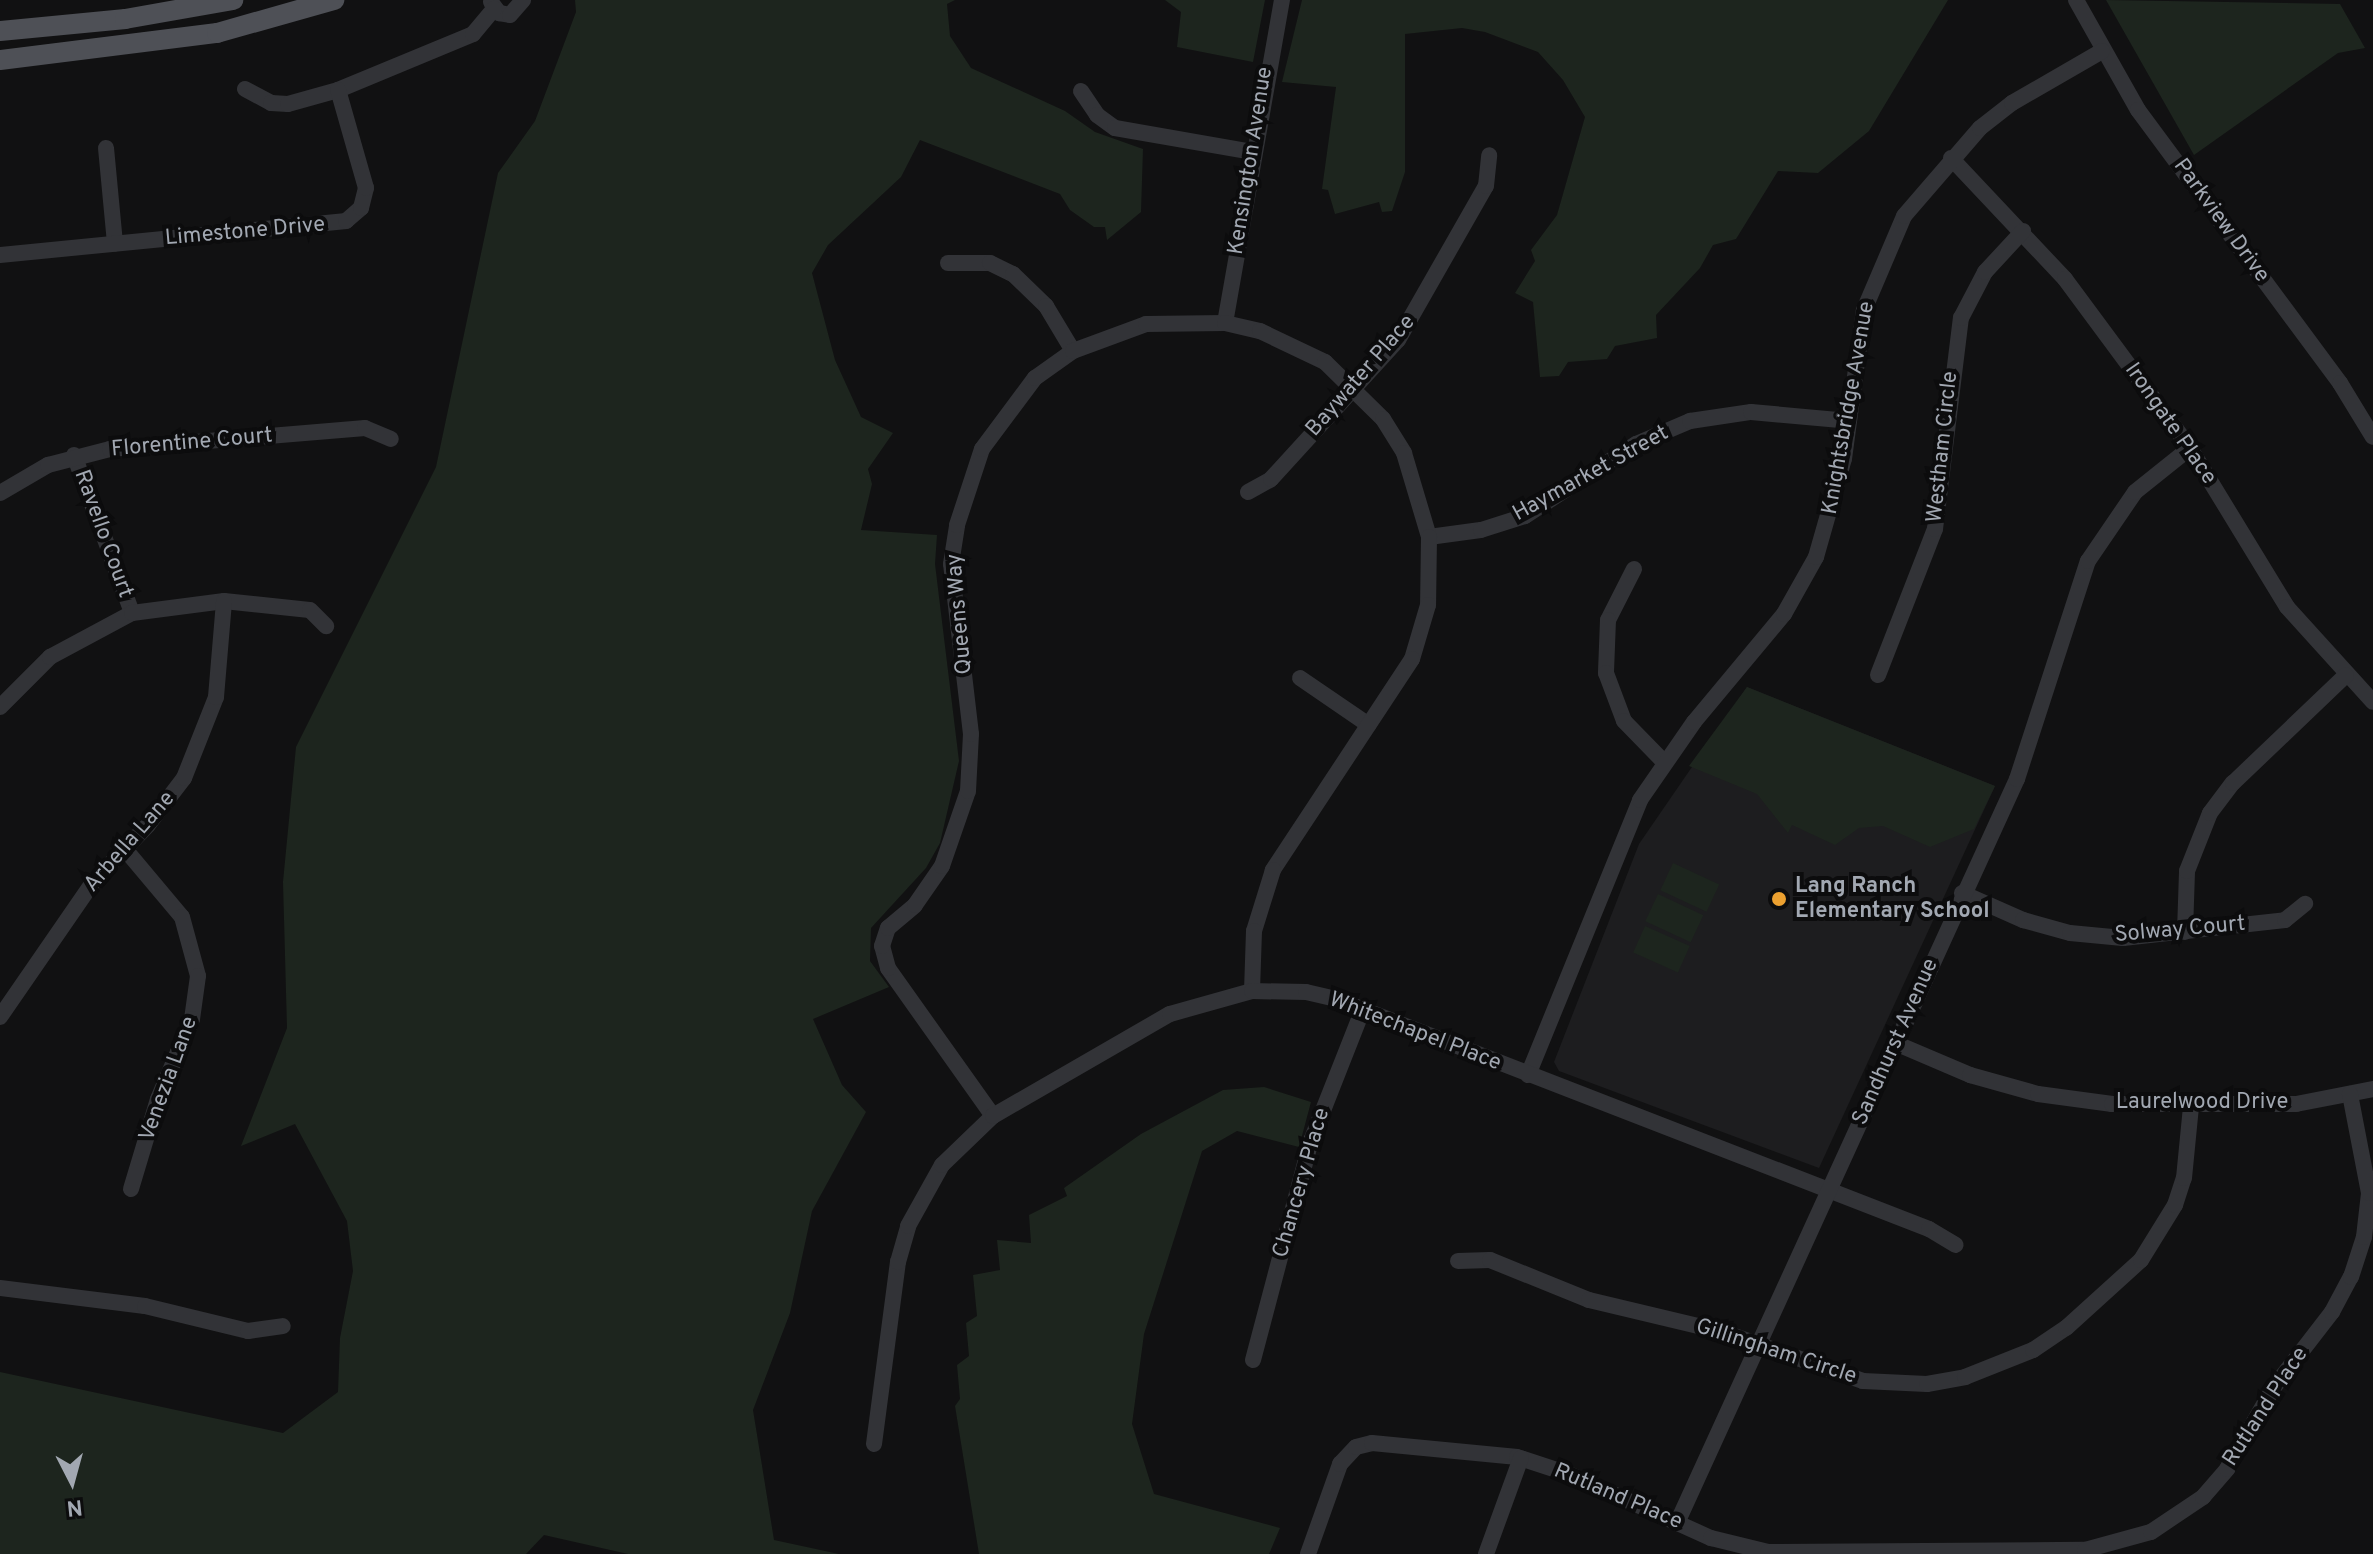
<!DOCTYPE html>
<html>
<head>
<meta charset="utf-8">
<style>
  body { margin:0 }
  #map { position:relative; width:2373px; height:1554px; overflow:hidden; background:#111112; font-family:Overpass,sans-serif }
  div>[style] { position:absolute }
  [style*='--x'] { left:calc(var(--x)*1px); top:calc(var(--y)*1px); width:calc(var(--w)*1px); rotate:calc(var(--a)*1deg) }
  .built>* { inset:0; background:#1d1d1f }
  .green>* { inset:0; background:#1d251e; transform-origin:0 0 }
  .minor>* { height:16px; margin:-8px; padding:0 8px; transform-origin:8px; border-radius:8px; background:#323337 }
  .major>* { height:20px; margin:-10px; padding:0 10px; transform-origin:10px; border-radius:10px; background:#4e5056 }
  .dots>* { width:22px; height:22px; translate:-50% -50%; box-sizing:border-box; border:4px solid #0c0c0d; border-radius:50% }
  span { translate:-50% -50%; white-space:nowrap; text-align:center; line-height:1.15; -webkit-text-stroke:8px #0c0c0d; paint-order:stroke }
  .street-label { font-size:22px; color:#a2a8b2 }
  .poi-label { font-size:22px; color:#a2a8b2; font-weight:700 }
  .left { translate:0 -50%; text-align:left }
  .north { position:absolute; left:32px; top:1442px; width:80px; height:80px; -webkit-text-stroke:6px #0c0c0d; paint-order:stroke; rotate:174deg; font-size:22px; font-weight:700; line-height:32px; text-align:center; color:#a2a8b2 }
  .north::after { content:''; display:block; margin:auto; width:28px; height:36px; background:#a2a8b2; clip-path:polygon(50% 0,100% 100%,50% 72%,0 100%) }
</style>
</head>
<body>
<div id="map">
  <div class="built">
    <div style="clip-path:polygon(1747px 687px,1995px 786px,1819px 1168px,1559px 1071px,1554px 1062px,1639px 844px)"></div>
  </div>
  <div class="green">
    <div style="clip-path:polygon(575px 0,955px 0,947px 4px,950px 36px,971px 68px,1065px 111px,1095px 132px,1143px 149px,1141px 212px,1107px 240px,1105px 227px,1094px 227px,1070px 210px,1060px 194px,920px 140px,901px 177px,828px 245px,812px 273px,835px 360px,861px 417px,893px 433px,868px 469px,872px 484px,861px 530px,937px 535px,935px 564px,959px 761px,940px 843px,926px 868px,871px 928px,870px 961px,889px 987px,813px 1019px,842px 1085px,866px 1112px,812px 1211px,790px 1313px,753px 1410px,774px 1540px,839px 1554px,628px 1554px,544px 1535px,526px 1554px,0 1554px,0 1372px,283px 1433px,338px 1392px,340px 1338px,353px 1271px,347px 1221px,295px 1124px,241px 1146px,287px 1028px,283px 882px,296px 747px,436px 467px,498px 173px,535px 121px,576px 12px)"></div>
    <div style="clip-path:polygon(1165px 0,1265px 0,1253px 62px,1177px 47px,1181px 12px)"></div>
    <div style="clip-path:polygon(1302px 0,1948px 0,1869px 131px,1818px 173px,1778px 171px,1736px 239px,1713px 245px,1700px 268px,1656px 315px,1657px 338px,1615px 346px,1607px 359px,1568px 362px,1559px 376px,1540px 377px,1533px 302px,1515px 293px,1535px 261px,1531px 250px,1557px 215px,1585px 117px,1563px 80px,1538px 52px,1485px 32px,1462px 28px,1405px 34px,1405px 172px,1392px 211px,1382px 212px,1379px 202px,1335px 214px,1328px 190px,1322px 189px,1336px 87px,1282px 82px)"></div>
    <div style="clip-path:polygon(2106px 0,2340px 4px,2365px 48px,2338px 53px,2194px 155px)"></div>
    <div style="clip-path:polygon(1747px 687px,1995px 786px,1974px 829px,1930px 847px,1883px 826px,1859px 828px,1835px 845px,1792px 825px,1788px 833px,1757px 794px,1689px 766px)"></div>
    <div style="left:1673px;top:863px;width:51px;height:30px;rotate:25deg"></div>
    <div style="left:1658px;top:894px;width:50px;height:30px;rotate:25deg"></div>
    <div style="left:1645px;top:926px;width:49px;height:29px;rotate:24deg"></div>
    <div style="clip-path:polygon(1264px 1087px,1311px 1102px,1299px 1147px,1237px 1131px,1202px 1151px,1144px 1334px,1132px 1424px,1154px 1494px,1280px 1528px,1269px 1554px,979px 1554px,955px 1406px,960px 1399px,957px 1365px,969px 1356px,966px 1323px,977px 1316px,973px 1275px,1000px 1270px,997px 1240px,1031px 1243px,1029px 1215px,1067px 1196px,1064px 1188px,1141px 1134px,1223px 1090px)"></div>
  </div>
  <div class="minor">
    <div style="--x:2076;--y:0;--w:126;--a:60.6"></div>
    <div style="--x:2138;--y:110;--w:340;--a:53.5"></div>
    <div style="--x:2340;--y:383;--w:63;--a:58.6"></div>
    <div style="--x:491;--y:2;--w:14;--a:54"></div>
    <div style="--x:499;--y:13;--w:11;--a:10"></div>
    <div style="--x:510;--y:15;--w:20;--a:-49"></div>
    <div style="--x:245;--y:89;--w:30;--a:28"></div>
    <div style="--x:271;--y:103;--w:17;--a:3"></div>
    <div style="--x:288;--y:104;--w:52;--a:-15.6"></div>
    <div style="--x:338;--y:90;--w:146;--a:-22.5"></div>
    <div style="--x:473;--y:34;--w:33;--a:-50"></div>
    <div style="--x:1081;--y:91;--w:29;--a:56"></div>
    <div style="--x:1097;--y:115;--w:22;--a:36"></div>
    <div style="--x:1115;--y:128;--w:139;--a:9.9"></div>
    <div style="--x:106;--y:148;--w:96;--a:84.6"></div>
    <div style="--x:1951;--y:158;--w:166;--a:46.7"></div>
    <div style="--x:2065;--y:279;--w:210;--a:53.5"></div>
    <div style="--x:2190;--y:448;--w:186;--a:58.6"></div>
    <div style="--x:2287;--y:607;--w:128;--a:47.8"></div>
    <div style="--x:0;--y:255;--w:348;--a:-5.6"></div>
    <div style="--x:346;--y:221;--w:20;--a:-41"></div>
    <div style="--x:361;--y:208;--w:21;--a:-76"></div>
    <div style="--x:366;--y:188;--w:102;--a:-105.9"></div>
    <div style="--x:948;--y:263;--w:42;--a:0"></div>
    <div style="--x:990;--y:263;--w:25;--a:26"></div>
    <div style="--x:1013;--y:274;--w:46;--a:44.1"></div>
    <div style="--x:1046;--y:306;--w:52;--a:59"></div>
    <div style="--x:1225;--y:323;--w:328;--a:-80"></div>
    <div style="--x:74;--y:455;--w:168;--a:69.8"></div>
    <div style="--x:1248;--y:492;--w:26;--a:-29"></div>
    <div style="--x:1271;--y:479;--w:188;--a:-47.6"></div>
    <div style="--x:1398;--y:340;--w:177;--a:-60.3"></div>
    <div style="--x:1486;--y:186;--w:31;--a:-84"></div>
    <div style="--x:0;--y:493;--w:56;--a:-30.3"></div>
    <div style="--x:48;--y:465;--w:64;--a:-14.5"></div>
    <div style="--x:110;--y:449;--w:256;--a:-4.7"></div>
    <div style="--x:365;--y:428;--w:28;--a:23"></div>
    <div style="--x:1429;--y:537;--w:52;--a:-7.7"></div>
    <div style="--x:1481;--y:530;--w:46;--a:-17.7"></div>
    <div style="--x:1525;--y:516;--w:132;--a:-33"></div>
    <div style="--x:1636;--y:444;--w:59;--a:-23.1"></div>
    <div style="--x:1690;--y:421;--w:62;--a:-8.4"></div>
    <div style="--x:1751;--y:412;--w:98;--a:5.2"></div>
    <div style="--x:1634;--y:569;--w:57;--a:117"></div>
    <div style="--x:1608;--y:620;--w:53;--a:92.2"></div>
    <div style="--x:1606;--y:673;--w:51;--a:69.4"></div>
    <div style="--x:1624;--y:721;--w:57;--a:45.7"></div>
    <div style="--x:1878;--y:675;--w:157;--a:-68.7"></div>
    <div style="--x:1935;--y:529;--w:213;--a:-83"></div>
    <div style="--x:1961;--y:318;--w:52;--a:-62.4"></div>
    <div style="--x:1985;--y:272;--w:56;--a:-47.2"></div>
    <div style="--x:1300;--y:678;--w:83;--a:34.3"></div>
    <div style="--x:0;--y:707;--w:71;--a:-45"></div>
    <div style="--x:50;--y:657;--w:93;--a:-28.2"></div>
    <div style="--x:132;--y:613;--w:93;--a:-7.4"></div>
    <div style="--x:224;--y:601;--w:86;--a:6"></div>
    <div style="--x:310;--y:610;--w:23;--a:45"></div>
    <div style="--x:124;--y:848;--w:90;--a:50"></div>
    <div style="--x:182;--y:917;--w:61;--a:74.8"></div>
    <div style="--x:198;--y:976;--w:43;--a:97.9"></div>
    <div style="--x:192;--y:1019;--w:87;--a:113"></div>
    <div style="--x:158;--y:1099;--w:94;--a:106.7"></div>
    <div style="--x:1962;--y:893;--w:67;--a:23.9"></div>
    <div style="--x:2023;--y:920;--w:49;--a:15.5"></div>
    <div style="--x:2070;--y:933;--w:53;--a:5.4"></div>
    <div style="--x:2123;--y:938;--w:163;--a:-6.3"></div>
    <div style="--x:2285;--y:920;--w:26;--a:-39"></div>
    <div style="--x:2185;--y:932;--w:61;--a:-88.1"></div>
    <div style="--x:2187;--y:871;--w:62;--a:-68.4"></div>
    <div style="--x:2210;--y:813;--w:38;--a:-53"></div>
    <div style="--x:2233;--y:783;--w:156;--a:-43.7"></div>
    <div style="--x:0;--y:1017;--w:164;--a:-55.4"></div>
    <div style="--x:93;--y:882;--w:79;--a:-46"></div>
    <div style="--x:148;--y:825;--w:59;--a:-52.5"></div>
    <div style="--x:184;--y:778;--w:87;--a:-68.4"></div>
    <div style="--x:216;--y:697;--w:96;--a:-85.2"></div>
    <div style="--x:1895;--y:1043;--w:82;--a:23.1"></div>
    <div style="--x:1970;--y:1075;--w:71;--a:15.6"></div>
    <div style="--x:2038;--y:1094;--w:75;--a:7.7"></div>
    <div style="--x:2112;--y:1104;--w:184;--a:0"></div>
    <div style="--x:2296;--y:1104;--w:78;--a:-11"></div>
    <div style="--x:1528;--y:1075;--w:297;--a:-67.8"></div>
    <div style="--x:1640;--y:800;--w:95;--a:-55.3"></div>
    <div style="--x:1694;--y:722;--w:141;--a:-50.2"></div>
    <div style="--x:1784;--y:614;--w:65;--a:-60.7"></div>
    <div style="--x:1816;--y:557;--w:102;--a:-74.1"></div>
    <div style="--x:1844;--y:459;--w:150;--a:-82.4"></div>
    <div style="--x:1864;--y:310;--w:102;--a:-66.9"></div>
    <div style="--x:1904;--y:216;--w:116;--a:-49.2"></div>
    <div style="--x:1980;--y:128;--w:41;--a:-38"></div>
    <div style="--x:2012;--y:103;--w:104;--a:-30"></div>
    <div style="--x:993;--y:1116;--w:181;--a:-125.4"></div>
    <div style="--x:888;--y:968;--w:23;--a:-105"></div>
    <div style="--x:882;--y:946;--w:19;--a:-72"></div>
    <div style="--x:888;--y:928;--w:35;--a:-40"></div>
    <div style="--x:915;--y:905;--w:47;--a:-55.3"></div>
    <div style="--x:942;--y:866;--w:79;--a:-70.9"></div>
    <div style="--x:968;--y:791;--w:57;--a:-87"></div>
    <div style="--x:971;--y:734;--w:171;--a:-96.7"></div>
    <div style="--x:951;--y:564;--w:39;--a:-81"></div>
    <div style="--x:957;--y:525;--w:80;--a:-71.8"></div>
    <div style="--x:982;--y:449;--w:89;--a:-53.3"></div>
    <div style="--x:1035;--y:378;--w:47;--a:-35.4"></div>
    <div style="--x:1073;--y:351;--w:78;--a:-20.3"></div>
    <div style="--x:1146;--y:324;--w:79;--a:-0.7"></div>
    <div style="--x:1225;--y:323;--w:36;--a:13"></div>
    <div style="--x:1260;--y:331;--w:72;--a:25.5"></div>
    <div style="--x:1325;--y:362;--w:81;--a:44.5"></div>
    <div style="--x:1383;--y:419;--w:40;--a:58"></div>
    <div style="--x:1404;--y:453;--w:88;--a:73.4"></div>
    <div style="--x:1429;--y:537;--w:68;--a:90.8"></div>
    <div style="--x:1428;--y:605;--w:56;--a:106.5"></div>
    <div style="--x:1412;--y:659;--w:253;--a:123.4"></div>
    <div style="--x:1273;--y:870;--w:64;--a:107.3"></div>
    <div style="--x:1254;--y:931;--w:60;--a:91.9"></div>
    <div style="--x:1458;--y:1261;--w:32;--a:-2"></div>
    <div style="--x:1490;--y:1260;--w:107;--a:22"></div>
    <div style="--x:1589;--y:1300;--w:138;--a:13.4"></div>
    <div style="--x:1723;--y:1332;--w:148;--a:19.3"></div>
    <div style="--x:1863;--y:1381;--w:64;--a:2.7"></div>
    <div style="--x:1927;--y:1384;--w:39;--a:-10"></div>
    <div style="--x:1965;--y:1377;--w:73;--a:-21.7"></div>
    <div style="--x:2033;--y:1350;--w:40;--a:-34"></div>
    <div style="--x:2066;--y:1328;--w:101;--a:-42.2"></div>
    <div style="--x:2141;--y:1260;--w:65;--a:-58.3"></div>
    <div style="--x:2175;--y:1205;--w:28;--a:-72"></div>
    <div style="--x:2184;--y:1178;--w:71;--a:-84.4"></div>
    <div style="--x:0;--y:1288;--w:146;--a:7.1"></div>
    <div style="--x:145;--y:1306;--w:106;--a:13.6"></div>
    <div style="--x:248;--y:1331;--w:35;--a:-8"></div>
    <div style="--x:1253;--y:1360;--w:227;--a:-75.2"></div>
    <div style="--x:1311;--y:1141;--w:142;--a:-68.5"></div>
    <div style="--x:874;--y:1444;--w:184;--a:-82.5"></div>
    <div style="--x:898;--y:1262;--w:37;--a:-74"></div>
    <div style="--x:908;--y:1226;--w:70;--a:-60.9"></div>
    <div style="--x:942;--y:1165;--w:71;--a:-43.9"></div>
    <div style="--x:993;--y:1116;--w:204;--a:-30"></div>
    <div style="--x:1170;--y:1014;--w:85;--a:-15.7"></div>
    <div style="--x:1252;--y:991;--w:54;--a:1.1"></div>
    <div style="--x:1306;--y:992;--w:31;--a:13"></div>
    <div style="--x:1336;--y:999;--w:636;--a:21.2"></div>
    <div style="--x:1929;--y:1229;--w:31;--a:31"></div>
    <div style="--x:1677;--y:1523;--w:818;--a:-65.44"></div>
    <div style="--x:2017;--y:779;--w:229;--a:-72"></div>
    <div style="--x:2088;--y:561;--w:83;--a:-55.7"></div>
    <div style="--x:2135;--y:492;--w:70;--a:-38.7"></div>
    <div style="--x:1308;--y:1554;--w:96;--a:-70.4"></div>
    <div style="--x:1340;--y:1464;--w:23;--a:-47"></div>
    <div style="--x:1356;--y:1447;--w:16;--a:-14"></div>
    <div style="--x:1372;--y:1443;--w:146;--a:5.5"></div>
    <div style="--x:1517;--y:1457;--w:55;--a:18.1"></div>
    <div style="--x:1569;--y:1474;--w:156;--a:24.3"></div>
    <div style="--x:1711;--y:1538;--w:59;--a:13.8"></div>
    <div style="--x:1768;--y:1552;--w:317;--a:-0.4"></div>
    <div style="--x:2085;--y:1550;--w:68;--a:-15.3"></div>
    <div style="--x:2151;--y:1532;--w:63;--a:-33.9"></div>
    <div style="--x:2203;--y:1497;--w:37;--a:-49"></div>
    <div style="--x:2227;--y:1469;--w:95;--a:-60.2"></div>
    <div style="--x:2274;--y:1387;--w:95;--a:-52.3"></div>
    <div style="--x:2332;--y:1312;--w:40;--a:-62"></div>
    <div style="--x:2351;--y:1277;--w:42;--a:-72"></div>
    <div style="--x:2364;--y:1237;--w:44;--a:-83.5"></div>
    <div style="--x:2369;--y:1193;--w:101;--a:-100.9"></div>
    <div style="--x:1486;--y:1554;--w:102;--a:-70"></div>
  </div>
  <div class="major">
    <div style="--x:0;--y:31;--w:126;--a:-5.5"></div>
    <div style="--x:125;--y:19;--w:110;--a:-10"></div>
    <div style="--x:0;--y:60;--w:219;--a:-7.1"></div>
    <div style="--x:217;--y:33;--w:122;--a:-15.8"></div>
  </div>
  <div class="dots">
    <div style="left:1779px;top:899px;background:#eba030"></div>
  </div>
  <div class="street-label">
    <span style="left:1251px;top:161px;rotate:-81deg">Kensington Avenue</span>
    <span style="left:2221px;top:221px;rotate:54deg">Parkview Drive</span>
    <span style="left:245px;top:232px;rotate:-5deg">Limestone Drive</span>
    <span style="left:1361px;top:376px;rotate:-49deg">Baywater Place</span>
    <span style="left:1849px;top:408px;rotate:-80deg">Knightsbridge Avenue</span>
    <span style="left:2170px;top:424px;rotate:55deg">Irongate Place</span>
    <span style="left:192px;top:443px;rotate:-5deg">Florentine Court</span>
    <span style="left:1943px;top:447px;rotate:-84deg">Westham Circle</span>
    <span style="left:1591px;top:474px;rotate:-29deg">Haymarket Street</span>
    <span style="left:103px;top:534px;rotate:70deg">Ravello Court</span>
    <span style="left:960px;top:614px;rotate:-95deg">Queens Way</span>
    <span style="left:130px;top:842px;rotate:-49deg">Arbella Lane</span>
    <span style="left:2180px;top:930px;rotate:-5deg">Solway Court</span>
    <span style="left:1415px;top:1032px;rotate:21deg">Whitechapel Place</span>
    <span style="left:1896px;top:1042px;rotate:-66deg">Sandhurst Avenue</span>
    <span style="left:169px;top:1079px;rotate:-70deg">Venezia Lane</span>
    <span style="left:2202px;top:1103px">Laurelwood Drive</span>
    <span style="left:1302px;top:1183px;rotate:-74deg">Chancery Place</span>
    <span style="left:1776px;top:1352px;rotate:18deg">Gillingham Circle</span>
    <span style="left:2266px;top:1407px;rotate:-57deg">Rutland Place</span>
    <span style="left:1618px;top:1497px;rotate:23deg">Rutland Place</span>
  </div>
  <div class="poi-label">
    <span class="left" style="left:1795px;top:899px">Lang Ranch<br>Elementary School</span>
  </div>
  <div class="north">N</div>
</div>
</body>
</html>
